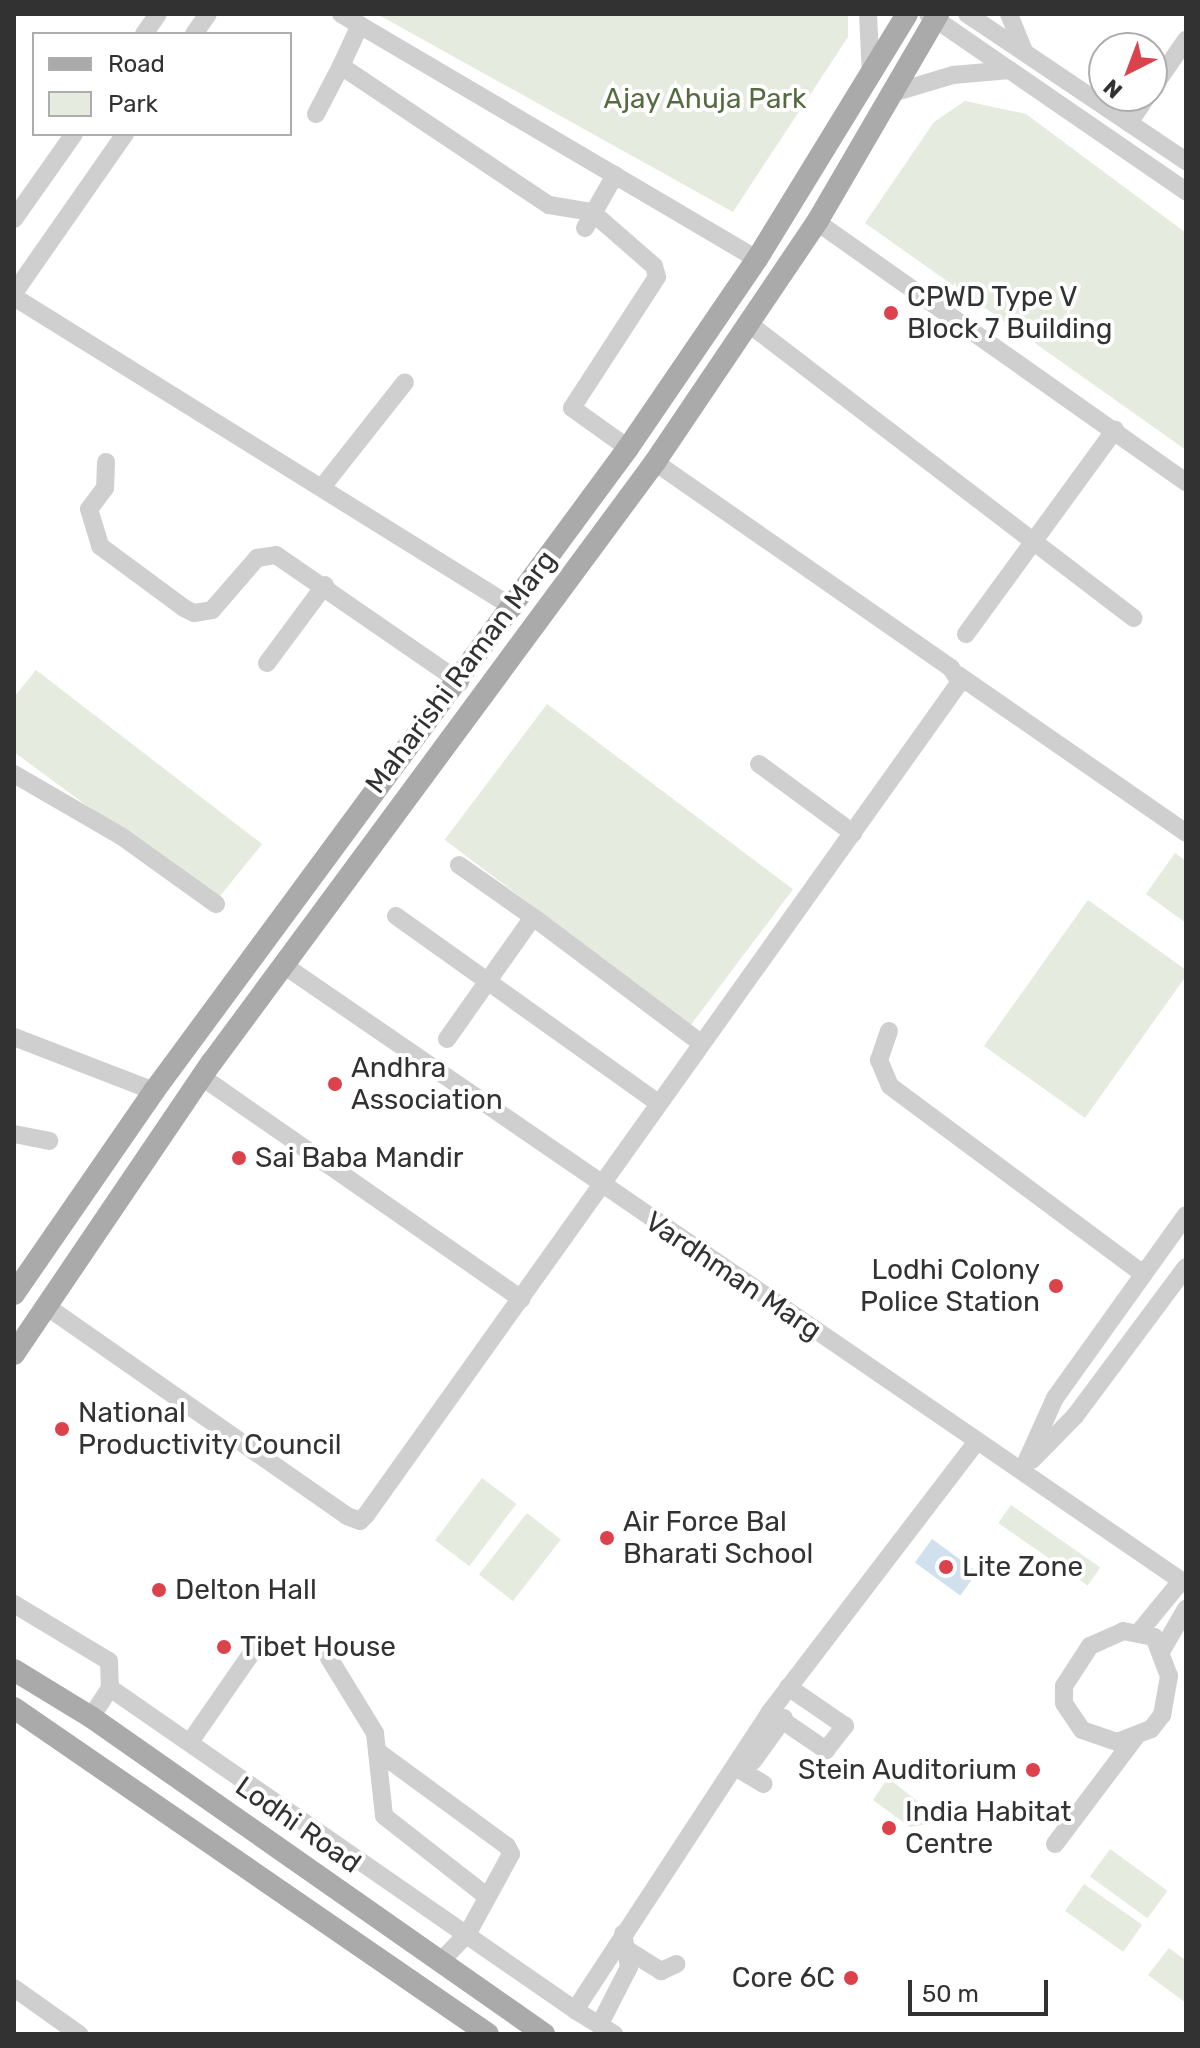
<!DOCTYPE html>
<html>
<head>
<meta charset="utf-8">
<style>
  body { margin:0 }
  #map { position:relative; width:1200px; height:2048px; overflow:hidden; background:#fff; font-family:Rubik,sans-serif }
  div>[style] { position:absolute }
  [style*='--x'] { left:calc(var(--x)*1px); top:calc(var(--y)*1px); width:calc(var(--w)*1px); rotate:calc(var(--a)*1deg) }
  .green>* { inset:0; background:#e5ebdf; transform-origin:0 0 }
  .water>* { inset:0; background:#d0e0ec; transform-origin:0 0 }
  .minor>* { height:18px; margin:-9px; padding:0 9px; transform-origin:9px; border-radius:9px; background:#cfcfcf }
  .major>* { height:22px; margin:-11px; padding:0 11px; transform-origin:11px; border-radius:11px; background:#aaa }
  .dots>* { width:22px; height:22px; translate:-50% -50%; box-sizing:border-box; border:4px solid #fff; border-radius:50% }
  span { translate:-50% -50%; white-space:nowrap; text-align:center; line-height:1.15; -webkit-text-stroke:8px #fff; paint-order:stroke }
  .park-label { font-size:28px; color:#556c41 }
  .poi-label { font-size:28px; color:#323232 }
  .left { translate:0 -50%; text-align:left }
  .right { translate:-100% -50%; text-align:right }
  .street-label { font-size:28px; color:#323232 }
  .frame { position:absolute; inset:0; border:16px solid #323232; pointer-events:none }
  .legend { position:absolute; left:32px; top:32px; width:260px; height:104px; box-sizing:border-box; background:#fff; border:2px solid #adadad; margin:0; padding:10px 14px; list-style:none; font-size:24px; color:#323232 }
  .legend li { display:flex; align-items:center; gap:16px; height:40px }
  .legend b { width:40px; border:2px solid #adadad }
  .north { position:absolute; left:1088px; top:32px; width:80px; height:80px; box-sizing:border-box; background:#fff; border:2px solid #adadad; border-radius:50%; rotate:222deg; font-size:22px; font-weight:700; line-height:32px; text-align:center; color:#323232 }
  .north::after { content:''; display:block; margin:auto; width:28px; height:36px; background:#db424b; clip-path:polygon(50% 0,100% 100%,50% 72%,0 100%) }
  .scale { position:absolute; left:908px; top:1980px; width:140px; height:36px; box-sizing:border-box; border:4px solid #323232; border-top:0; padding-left:10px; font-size:24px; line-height:28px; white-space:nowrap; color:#323232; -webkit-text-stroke:6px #fff; paint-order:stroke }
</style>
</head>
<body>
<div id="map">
  <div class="green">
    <div style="clip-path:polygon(377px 14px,848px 14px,848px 37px,733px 212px)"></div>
    <div style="clip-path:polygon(965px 101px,1026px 114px,1186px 233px,1186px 450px,865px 223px,934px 122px)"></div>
    <div style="clip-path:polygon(36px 670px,262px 844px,216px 901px,14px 752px,14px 697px)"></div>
    <div style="left:547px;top:704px;width:308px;height:170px;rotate:37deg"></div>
    <div style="clip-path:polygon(1175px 853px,1186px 861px,1186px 923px,1146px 894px)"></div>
    <div style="clip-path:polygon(1088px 900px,1186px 970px,1186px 976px,1085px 1118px,984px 1046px)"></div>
    <div style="left:482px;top:1478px;width:43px;height:78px;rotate:37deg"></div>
    <div style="left:1011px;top:1505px;width:109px;height:22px;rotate:35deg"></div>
    <div style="left:527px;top:1513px;width:43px;height:78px;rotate:38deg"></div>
    <div style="clip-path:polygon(888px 1778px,921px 1804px,927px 1824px,910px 1827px,873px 1800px)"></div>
    <div style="left:1110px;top:1849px;width:71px;height:34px;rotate:36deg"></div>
    <div style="left:1084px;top:1884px;width:71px;height:33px;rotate:35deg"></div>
    <div style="clip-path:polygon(1169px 1948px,1186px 1961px,1186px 2003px,1148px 1975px)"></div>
  </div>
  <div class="water">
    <div style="left:932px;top:1539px;width:56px;height:29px;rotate:36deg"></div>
  </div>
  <div class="minor">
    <div style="--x:341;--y:14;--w:483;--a:30.5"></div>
    <div style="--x:868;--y:14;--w:61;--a:87.2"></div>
    <div style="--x:928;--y:14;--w:313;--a:34.5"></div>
    <div style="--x:967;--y:14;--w:264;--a:33.9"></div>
    <div style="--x:1009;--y:14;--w:40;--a:68"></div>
    <div style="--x:360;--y:25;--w:45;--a:114.9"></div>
    <div style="--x:341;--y:66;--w:250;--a:33.8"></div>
    <div style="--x:549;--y:205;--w:44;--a:9.2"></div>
    <div style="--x:592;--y:212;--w:82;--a:41.1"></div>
    <div style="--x:654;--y:266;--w:11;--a:75"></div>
    <div style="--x:657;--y:277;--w:156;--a:123"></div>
    <div style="--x:572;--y:408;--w:69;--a:35.5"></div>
    <div style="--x:144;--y:34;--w:24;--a:-55"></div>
    <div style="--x:194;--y:34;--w:24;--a:-55"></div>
    <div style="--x:1152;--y:89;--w:60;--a:-55.2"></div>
    <div style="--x:893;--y:93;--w:63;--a:-16.7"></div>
    <div style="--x:953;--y:75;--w:57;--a:-5"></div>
    <div style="--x:316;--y:114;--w:54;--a:-62.5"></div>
    <div style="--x:1129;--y:123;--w:32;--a:-56"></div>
    <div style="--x:14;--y:219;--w:104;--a:-54.8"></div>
    <div style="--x:817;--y:222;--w:451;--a:35.2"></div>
    <div style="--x:585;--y:228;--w:61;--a:-60.5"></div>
    <div style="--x:14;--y:293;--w:194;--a:-55.1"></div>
    <div style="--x:14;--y:297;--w:589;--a:31.88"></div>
    <div style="--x:749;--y:324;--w:484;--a:37.4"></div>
    <div style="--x:106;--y:462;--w:26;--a:92"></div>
    <div style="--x:105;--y:488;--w:26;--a:127"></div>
    <div style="--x:89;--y:509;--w:39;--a:73"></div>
    <div style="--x:100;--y:546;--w:104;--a:36.4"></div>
    <div style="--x:184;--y:608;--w:11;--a:27"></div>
    <div style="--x:194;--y:613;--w:18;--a:-9"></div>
    <div style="--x:212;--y:610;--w:69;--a:-49.1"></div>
    <div style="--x:257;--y:558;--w:19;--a:-9"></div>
    <div style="--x:276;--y:555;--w:224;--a:34.6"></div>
    <div style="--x:323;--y:486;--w:132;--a:-51.7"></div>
    <div style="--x:966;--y:634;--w:253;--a:-53.9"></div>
    <div style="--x:267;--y:663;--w:97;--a:-53.4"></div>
    <div style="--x:958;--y:675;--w:277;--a:34.7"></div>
    <div style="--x:759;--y:764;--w:117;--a:36.3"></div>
    <div style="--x:14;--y:774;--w:124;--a:30.1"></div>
    <div style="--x:121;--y:836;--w:117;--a:35.6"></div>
    <div style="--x:459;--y:865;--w:90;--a:35.1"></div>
    <div style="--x:396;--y:916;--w:322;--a:35.5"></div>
    <div style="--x:282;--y:964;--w:1096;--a:34.44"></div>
    <div style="--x:889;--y:1031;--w:31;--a:109"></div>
    <div style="--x:879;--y:1060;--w:28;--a:67"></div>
    <div style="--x:890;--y:1086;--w:315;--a:36.6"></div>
    <div style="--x:14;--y:1037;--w:150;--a:21.1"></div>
    <div style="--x:447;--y:1039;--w:149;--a:-54.8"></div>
    <div style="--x:533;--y:917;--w:210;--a:36.9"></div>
    <div style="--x:202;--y:1077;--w:389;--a:34.8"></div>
    <div style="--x:14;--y:1134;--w:36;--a:11"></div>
    <div style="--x:46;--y:1306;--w:367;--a:34.9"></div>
    <div style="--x:347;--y:1516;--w:14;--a:21"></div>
    <div style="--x:360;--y:1521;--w:8;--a:-45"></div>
    <div style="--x:366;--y:1515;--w:1023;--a:-54.51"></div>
    <div style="--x:960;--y:682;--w:17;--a:-123"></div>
    <div style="--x:951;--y:668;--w:361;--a:-145.2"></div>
    <div style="--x:1032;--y:1460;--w:62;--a:-45.7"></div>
    <div style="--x:1075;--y:1416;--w:186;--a:-53.3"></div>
    <div style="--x:1022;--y:1471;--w:80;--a:-65.7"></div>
    <div style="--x:1055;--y:1398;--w:225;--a:-54.4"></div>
    <div style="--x:14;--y:1604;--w:111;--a:31"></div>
    <div style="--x:109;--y:1661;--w:27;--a:88"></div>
    <div style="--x:110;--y:1688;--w:35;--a:123"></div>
    <div style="--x:1123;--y:1631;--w:32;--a:11"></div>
    <div style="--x:1154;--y:1637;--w:42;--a:69"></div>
    <div style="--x:1169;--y:1676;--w:40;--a:100"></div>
    <div style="--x:1162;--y:1715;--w:18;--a:128"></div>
    <div style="--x:1151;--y:1729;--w:36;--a:159"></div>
    <div style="--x:1117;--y:1742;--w:37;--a:-161"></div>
    <div style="--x:1082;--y:1730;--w:32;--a:-124"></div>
    <div style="--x:1064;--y:1703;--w:17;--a:-90"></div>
    <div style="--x:1064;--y:1686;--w:48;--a:-57"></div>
    <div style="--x:1090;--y:1646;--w:36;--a:-24"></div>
    <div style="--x:1140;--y:1631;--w:65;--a:-50.6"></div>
    <div style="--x:1162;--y:1650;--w:48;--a:-59.7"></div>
    <div style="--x:329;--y:1658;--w:88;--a:58.5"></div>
    <div style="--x:375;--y:1733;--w:83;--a:83.8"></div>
    <div style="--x:384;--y:1816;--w:128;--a:38"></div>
    <div style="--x:110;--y:1688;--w:566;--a:34.7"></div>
    <div style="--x:575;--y:2010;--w:356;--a:-56.8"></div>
    <div style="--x:770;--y:1712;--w:341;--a:-52.6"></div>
    <div style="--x:770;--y:1712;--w:68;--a:34.2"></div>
    <div style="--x:826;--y:1750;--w:31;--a:-52"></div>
    <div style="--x:845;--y:1726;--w:69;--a:-145.6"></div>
    <div style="--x:190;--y:1742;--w:114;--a:-55.3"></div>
    <div style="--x:377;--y:1751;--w:161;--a:36.2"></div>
    <div style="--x:507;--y:1846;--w:9;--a:63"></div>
    <div style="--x:511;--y:1854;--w:90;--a:118.6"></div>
    <div style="--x:468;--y:1933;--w:39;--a:134"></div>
    <div style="--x:753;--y:1761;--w:53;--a:-54.2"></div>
    <div style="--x:737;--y:1768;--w:31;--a:31"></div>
    <div style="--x:1055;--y:1844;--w:133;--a:-53"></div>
    <div style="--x:629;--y:1951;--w:38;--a:32"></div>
    <div style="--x:661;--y:1971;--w:17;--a:-24"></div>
    <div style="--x:14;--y:1988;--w:80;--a:35.3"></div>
    <div style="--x:575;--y:2010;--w:46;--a:31.6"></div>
    <div style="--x:600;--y:2024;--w:64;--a:-63"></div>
    <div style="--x:629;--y:1967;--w:34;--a:-100"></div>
  </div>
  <div class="major">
    <div style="--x:14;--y:1294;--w:247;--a:-55.4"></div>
    <div style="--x:154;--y:1091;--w:799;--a:-53.6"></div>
    <div style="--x:628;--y:448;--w:229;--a:-55.7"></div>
    <div style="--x:757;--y:259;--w:287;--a:-58.5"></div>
    <div style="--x:14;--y:1354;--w:353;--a:-55.9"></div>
    <div style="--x:212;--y:1062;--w:746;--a:-53.56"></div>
    <div style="--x:655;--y:462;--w:290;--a:-56"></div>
    <div style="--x:817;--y:222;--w:241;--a:-59.8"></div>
    <div style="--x:14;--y:1670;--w:90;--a:31.4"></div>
    <div style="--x:91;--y:1717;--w:553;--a:34.98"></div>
    <div style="--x:14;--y:1708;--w:575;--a:34.52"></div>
  </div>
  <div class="dots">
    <div style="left:891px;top:313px;background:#db424b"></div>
    <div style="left:335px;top:1084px;background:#db424b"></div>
    <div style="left:239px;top:1158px;background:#db424b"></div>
    <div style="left:1056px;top:1286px;background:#db424b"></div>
    <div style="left:62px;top:1429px;background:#db424b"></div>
    <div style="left:607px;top:1538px;background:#db424b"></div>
    <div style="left:946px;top:1567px;background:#db424b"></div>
    <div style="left:159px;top:1590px;background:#db424b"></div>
    <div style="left:224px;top:1647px;background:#db424b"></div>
    <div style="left:1033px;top:1770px;background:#db424b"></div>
    <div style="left:889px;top:1828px;background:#db424b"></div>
    <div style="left:851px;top:1978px;background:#db424b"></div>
  </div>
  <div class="park-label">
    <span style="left:705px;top:99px">Ajay Ahuja Park</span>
  </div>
  <div class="poi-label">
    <span class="left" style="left:907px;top:313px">CPWD Type V<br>Block 7 Building</span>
    <span class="left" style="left:351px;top:1084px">Andhra<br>Association</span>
    <span class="left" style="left:255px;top:1158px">Sai Baba Mandir</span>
    <span class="right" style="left:1040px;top:1286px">Lodhi Colony<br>Police Station</span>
    <span class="left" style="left:78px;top:1429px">National<br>Productivity Council</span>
    <span class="left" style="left:623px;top:1538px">Air Force Bal<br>Bharati School</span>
    <span class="left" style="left:962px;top:1567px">Lite Zone</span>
    <span class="left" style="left:175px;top:1590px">Delton Hall</span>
    <span class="left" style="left:240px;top:1647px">Tibet House</span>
    <span class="right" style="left:1017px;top:1770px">Stein Auditorium</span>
    <span class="left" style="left:905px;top:1828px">India Habitat<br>Centre</span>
    <span class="right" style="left:835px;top:1978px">Core 6C</span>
  </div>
  <div class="street-label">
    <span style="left:461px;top:672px;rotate:-53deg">Maharishi Raman Marg</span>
    <span style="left:733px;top:1276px;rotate:34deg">Vardhman Marg</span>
    <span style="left:298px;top:1825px;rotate:35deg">Lodhi Road</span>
  </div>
  <div class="frame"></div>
  <ul class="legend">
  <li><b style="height:10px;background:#aaa"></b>Road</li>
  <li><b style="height:22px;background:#e5ebdf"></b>Park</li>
  </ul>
  <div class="north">N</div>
  <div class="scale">50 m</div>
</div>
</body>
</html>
